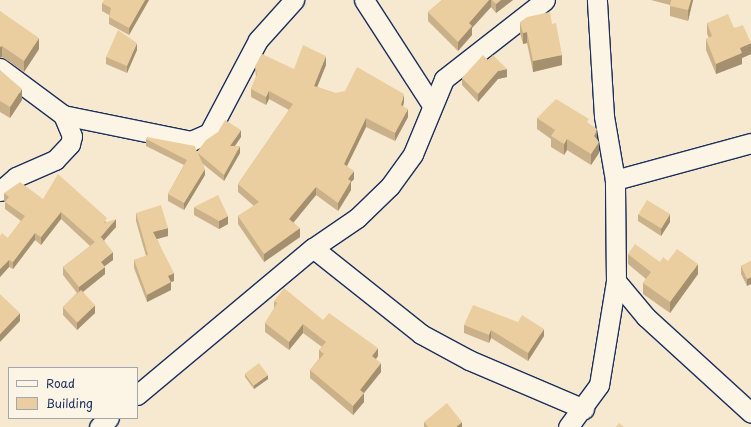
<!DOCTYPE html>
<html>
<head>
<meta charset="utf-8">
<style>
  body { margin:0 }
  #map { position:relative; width:751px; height:427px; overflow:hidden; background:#f7e9d0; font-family:"Playpen Sans",sans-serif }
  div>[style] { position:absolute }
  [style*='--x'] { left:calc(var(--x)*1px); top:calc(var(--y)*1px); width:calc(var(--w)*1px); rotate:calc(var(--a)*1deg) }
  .roads { filter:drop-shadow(1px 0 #1b2f5e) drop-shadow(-1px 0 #1b2f5e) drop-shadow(0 1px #1b2f5e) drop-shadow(0 -1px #1b2f5e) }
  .street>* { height:19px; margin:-9.5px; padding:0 9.5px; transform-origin:9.5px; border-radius:9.5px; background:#fcf5e5 }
  .wall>* { inset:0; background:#cab189 }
  .shaded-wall>* { inset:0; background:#a4906f }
  .building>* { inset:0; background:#ebce9f; transform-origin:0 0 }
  span { translate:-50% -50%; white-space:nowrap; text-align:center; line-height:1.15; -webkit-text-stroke:3px #fcf5e5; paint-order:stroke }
  .legend { position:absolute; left:8px; top:367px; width:130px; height:52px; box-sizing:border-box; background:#fcf5e5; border:1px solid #a2a6af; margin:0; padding:5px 7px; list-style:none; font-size:12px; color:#1b2f5e }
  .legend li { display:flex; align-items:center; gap:8px; height:20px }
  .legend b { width:20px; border:1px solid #a2a6af }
</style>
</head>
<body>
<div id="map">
  <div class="roads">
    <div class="street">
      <div style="--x:364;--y:0;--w:125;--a:57.1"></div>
      <div style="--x:0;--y:68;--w:79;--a:36.7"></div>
      <div style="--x:63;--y:115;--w:131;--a:11.5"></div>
      <div style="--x:191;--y:141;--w:20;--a:-24"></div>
      <div style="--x:209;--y:133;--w:105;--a:-62.2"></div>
      <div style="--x:258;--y:40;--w:54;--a:-48"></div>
      <div style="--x:615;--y:180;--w:141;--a:-15.2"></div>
      <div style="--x:0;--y:191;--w:21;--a:-41"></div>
      <div style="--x:16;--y:177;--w:43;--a:-23.6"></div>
      <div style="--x:55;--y:160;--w:22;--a:-47"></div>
      <div style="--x:70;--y:144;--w:8;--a:-76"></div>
      <div style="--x:72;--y:136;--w:23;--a:-113"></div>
      <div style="--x:313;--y:248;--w:138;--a:38.5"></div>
      <div style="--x:421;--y:334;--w:55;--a:28.4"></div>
      <div style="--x:469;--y:360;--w:125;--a:23.1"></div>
      <div style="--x:616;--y:281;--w:47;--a:50.2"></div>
      <div style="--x:646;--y:317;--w:142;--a:42.4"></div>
      <div style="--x:137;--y:395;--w:229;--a:-39.9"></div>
      <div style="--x:313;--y:248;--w:53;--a:-34.3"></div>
      <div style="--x:357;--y:218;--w:46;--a:-44.1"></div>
      <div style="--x:390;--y:186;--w:39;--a:-54"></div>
      <div style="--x:413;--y:154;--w:81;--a:-67.5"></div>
      <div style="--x:444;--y:79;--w:128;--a:-38"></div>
      <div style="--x:99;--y:427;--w:13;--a:-42"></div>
      <div style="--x:568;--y:427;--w:52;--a:-53.6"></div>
      <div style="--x:599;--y:385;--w:105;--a:-80.7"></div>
      <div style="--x:616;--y:281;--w:101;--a:-90.6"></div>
      <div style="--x:615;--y:180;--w:65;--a:-99.8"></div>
      <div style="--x:604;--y:116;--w:116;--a:-93.5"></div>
    </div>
  </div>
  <div class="wall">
    <div style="clip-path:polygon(149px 0,129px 35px,109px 24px,109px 15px,102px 11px,102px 3px)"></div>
    <div style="clip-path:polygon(442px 0,513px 0,496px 13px,491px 7px,472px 28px,472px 35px,458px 51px,428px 21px,428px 12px)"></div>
    <div style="clip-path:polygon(651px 0,693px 0,688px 21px,670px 16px,670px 5px)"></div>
    <div style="clip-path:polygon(0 11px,39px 49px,24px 72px,2px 57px,0 58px)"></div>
    <div style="clip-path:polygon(520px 22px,552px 24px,562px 65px,533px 72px,527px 43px,523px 44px,520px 33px)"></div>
    <div style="clip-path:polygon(707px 23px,734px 28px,751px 54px,742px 58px,742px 64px,716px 74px,706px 50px,706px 39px,709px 38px,707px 34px)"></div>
    <div style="clip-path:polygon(137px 50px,127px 73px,106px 64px,106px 57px)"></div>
    <div style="clip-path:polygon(488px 60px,507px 77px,498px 79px,478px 102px,462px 85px,462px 78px)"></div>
    <div style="clip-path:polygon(326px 65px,317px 87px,335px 93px,404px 102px,403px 106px,408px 117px,395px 141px,366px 127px,347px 166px,354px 179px,351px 182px,351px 190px,338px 211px,316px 195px,293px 223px,300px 237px,264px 262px,238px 224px,238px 216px,254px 206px,238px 192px,238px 184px,289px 110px,269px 99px,266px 105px,251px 97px,251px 89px,256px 77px,255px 66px,294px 69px)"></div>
    <div style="clip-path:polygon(0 70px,22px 100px,10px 118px,0 112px)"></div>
    <div style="clip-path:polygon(537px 118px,589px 124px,597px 140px,599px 153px,591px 165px,567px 150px,564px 155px,551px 147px,551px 139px,537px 129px)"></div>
    <div style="clip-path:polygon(241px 137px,235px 146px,240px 153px,224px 181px,203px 164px,205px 175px,184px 210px,168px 201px,168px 194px,184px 165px,146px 146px,146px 139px,197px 152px)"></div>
    <div style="clip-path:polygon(4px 193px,43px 199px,107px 222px,116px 227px,104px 240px,113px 260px,104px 266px,105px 274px,83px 292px,95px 313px,77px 330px,63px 315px,63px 307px,77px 293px,63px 275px,63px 267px,90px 246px,61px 219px,41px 245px,35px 240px,13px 269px,9px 267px,0 277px,0 236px,8px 238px,21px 221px,5px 209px,5px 202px,4px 201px)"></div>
    <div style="clip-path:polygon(194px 207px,228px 224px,219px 229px,194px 215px)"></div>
    <div style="clip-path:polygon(136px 213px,168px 236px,157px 239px,174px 281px,171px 282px,171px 290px,147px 302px,134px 268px,134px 260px,146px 256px,136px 221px)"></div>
    <div style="clip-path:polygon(638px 214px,670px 222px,661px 236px,638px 221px)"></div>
    <div style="clip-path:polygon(628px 254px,660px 262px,668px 261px,698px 274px,670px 313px,643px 294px,643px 283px,646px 279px,628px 264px)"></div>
    <div style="clip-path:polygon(751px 261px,747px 286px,741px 274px,741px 266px)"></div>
    <div style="clip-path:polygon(274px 301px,323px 320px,378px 356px,376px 359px,381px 372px,364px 393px,364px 402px,353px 415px,310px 378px,310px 370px,319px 359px,319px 350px,322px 347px,303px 333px,289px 350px,265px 332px,265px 323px,274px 309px)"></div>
    <div style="clip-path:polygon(518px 322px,544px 336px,528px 361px,491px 338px,489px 343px,464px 333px,464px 325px)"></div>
    <div style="clip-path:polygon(245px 374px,268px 379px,254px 389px,245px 377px)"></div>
    <div style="clip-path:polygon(424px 422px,462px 427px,424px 427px)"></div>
  </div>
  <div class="shaded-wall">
    <div style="clip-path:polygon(145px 0,149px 0,129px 35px,129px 28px)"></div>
    <div style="clip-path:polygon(489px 0,491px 0,491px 7px,472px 28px,472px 35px,458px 51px,458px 42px,469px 23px)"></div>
    <div style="clip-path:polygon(501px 0,513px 0,496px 13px,496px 4px)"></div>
    <div style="clip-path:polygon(691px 0,693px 0,688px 21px,688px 10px)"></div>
    <div style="clip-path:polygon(527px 32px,527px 43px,523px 44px,523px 33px)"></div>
    <div style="clip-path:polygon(39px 38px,39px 49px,24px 72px,24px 61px)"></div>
    <div style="clip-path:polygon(137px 43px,137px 50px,127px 73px,127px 66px)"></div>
    <div style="clip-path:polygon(751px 43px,751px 54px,742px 58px,742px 64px,716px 74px,716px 64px,740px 48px)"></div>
    <div style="clip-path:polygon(2px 46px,2px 57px,0 58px,0 47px)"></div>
    <div style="clip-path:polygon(562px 55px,562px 65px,533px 72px,533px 61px)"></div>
    <div style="clip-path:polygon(326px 56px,326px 65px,314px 95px,314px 86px)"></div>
    <div style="clip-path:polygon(507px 69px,507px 77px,498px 79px,478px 102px,478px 94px,498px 71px)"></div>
    <div style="clip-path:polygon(22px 89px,22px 100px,10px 118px,10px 107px)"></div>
    <div style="clip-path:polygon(269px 91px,269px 99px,266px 105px,266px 97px)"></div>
    <div style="clip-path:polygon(404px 94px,404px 102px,401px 113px,401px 105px)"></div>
    <div style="clip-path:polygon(408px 109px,408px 117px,395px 141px,395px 133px)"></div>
    <div style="clip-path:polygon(366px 118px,366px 127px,344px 172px,344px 164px)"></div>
    <div style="clip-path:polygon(597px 129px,597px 140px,594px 136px)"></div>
    <div style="clip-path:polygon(241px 130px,241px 137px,230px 153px,230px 146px)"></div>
    <div style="clip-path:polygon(567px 139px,567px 150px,564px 155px,564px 144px)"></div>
    <div style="clip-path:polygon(599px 142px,599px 153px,591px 165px,591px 154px)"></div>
    <div style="clip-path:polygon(240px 146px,240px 153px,224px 181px,224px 175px)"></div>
    <div style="clip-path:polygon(205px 169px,205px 175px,184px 210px,184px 203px)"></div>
    <div style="clip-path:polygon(354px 171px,354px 179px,351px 182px,351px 190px,338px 211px,338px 203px,348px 179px)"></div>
    <div style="clip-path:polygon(316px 187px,316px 195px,289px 228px,289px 219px)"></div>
    <div style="clip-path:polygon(61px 212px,61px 219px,41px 245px,41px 237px)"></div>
    <div style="clip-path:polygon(670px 214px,670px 222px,661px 236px,661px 228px)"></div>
    <div style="clip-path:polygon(228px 216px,228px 224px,219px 229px,219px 221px)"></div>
    <div style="clip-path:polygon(116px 219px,116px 227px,99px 246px,99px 239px)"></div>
    <div style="clip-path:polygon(168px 228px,168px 236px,153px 240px,153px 232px)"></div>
    <div style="clip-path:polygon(300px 228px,300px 237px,264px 262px,264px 254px)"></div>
    <div style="clip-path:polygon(35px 233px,35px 240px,13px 269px,13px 262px)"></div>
    <div style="clip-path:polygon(113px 252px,113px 260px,101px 269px,101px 262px)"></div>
    <div style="clip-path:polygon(9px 260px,9px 267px,0 277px,0 269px)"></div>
    <div style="clip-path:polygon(698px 264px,698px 274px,670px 313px,670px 302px)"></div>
    <div style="clip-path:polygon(105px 267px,105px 274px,79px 295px,79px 287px)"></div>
    <div style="clip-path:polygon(174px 273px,174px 281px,171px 282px,171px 290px,147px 302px,147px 295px,168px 276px)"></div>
    <div style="clip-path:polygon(751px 277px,751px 284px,747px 286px,747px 279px)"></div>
    <div style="clip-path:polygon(95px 305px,95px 313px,77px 330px,77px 323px)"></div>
    <div style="clip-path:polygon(20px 313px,20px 321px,0 342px,0 334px)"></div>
    <div style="clip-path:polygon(303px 324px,303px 333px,289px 350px,289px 342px)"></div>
    <div style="clip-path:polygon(544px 329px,544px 336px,528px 361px,528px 353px)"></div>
    <div style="clip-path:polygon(491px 330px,491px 338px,489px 343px,489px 335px)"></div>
    <div style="clip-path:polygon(378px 348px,378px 356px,372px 364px,372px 356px)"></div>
    <div style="clip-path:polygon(381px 363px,381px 372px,360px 398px,360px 390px)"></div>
    <div style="clip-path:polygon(268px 375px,268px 379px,254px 389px,254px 385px)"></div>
    <div style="clip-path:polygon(364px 393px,364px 402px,353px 415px,353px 406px)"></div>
    <div style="clip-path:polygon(462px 422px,462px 427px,456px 427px)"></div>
  </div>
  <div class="building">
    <div style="clip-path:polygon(104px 0,145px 0,129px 28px,109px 17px,111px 8px,102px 3px)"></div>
    <div style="clip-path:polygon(442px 0,489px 0,469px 23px,472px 26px,458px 42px,428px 12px)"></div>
    <div style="clip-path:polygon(492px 0,501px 0,496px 4px)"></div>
    <div style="clip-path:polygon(671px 0,691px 0,688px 10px,670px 6px)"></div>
    <div style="clip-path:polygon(0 11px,39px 38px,24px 61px,2px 46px,0 47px)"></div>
    <div style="clip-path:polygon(550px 12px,552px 24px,556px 23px,562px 55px,533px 61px,527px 32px,523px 33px,520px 22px,527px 17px)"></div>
    <div style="clip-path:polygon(728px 14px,734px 28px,743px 25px,751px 43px,740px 48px,742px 53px,716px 64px,706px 39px,712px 36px,707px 23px)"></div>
    <div style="clip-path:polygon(118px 30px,137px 43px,127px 66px,106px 57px)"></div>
    <div style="clip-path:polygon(303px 45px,326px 56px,314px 86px,335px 93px,345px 91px,357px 67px,404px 94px,401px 105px,408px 109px,395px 133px,366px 118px,344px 164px,354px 171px,348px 179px,351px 181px,338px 203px,316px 187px,289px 219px,300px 228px,264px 254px,238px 216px,259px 202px,238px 184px,293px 104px,269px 91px,266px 97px,251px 89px,257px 74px,255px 66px,262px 54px,294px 69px)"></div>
    <div style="clip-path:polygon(483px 55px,488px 60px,493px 55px,507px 69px,498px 71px,478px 94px,462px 78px)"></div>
    <div style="clip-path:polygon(0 70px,22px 89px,10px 107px,0 101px)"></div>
    <div style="clip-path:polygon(556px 99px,589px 119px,587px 122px,597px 129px,594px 136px,599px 142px,591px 154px,567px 139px,564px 144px,551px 136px,555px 130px,537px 118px)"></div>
    <div style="clip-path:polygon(225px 120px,241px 130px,230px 146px,240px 146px,224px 175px,198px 153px,205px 169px,184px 203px,168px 194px,187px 160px,146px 139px,147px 137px,195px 146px,197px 152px,206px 140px,218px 132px)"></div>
    <div style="clip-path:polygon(58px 174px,107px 218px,104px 223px,116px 219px,99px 239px,101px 237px,113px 252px,101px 262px,105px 267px,79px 287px,63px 267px,95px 242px,61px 212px,41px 237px,35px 233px,13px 262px,9px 260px,0 269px,0 236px,2px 233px,8px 238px,25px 216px,5px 202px,9px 197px,4px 193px,20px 182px,43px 199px)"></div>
    <div style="clip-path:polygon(218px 195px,228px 216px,219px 221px,194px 207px)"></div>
    <div style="left:647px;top:200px;width:27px;height:17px;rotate:31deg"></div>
    <div style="clip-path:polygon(161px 205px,168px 228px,153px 232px,174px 273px,168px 276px,171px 282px,147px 295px,134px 260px,148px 255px,136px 213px)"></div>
    <div style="clip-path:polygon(635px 244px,660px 262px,663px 257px,668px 261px,677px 249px,698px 264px,670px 302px,643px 283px,651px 272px,628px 254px)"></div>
    <div style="clip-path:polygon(751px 261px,751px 277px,747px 279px,741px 266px)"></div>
    <div style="clip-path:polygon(284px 288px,323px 320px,329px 313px,378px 348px,372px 356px,381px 363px,360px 390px,364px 393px,353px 406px,310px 370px,324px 354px,319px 350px,326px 342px,303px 324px,289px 342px,265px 323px,277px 303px,274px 301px)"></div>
    <div style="left:81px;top:290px;width:21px;height:25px;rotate:47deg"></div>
    <div style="clip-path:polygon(0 294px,20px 313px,0 334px)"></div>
    <div style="clip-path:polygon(473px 305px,518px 322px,522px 315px,544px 329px,528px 353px,491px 330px,489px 335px,464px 325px)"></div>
    <div style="left:259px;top:363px;width:15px;height:18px;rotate:53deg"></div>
    <div style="clip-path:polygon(447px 403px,462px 422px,456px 427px,428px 427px,424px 422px)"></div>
    <div style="clip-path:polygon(619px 423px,624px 427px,616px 427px)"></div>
  </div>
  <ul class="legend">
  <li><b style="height:5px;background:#fcf5e5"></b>Road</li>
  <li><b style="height:11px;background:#ebce9f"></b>Building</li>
  </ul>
</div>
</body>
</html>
